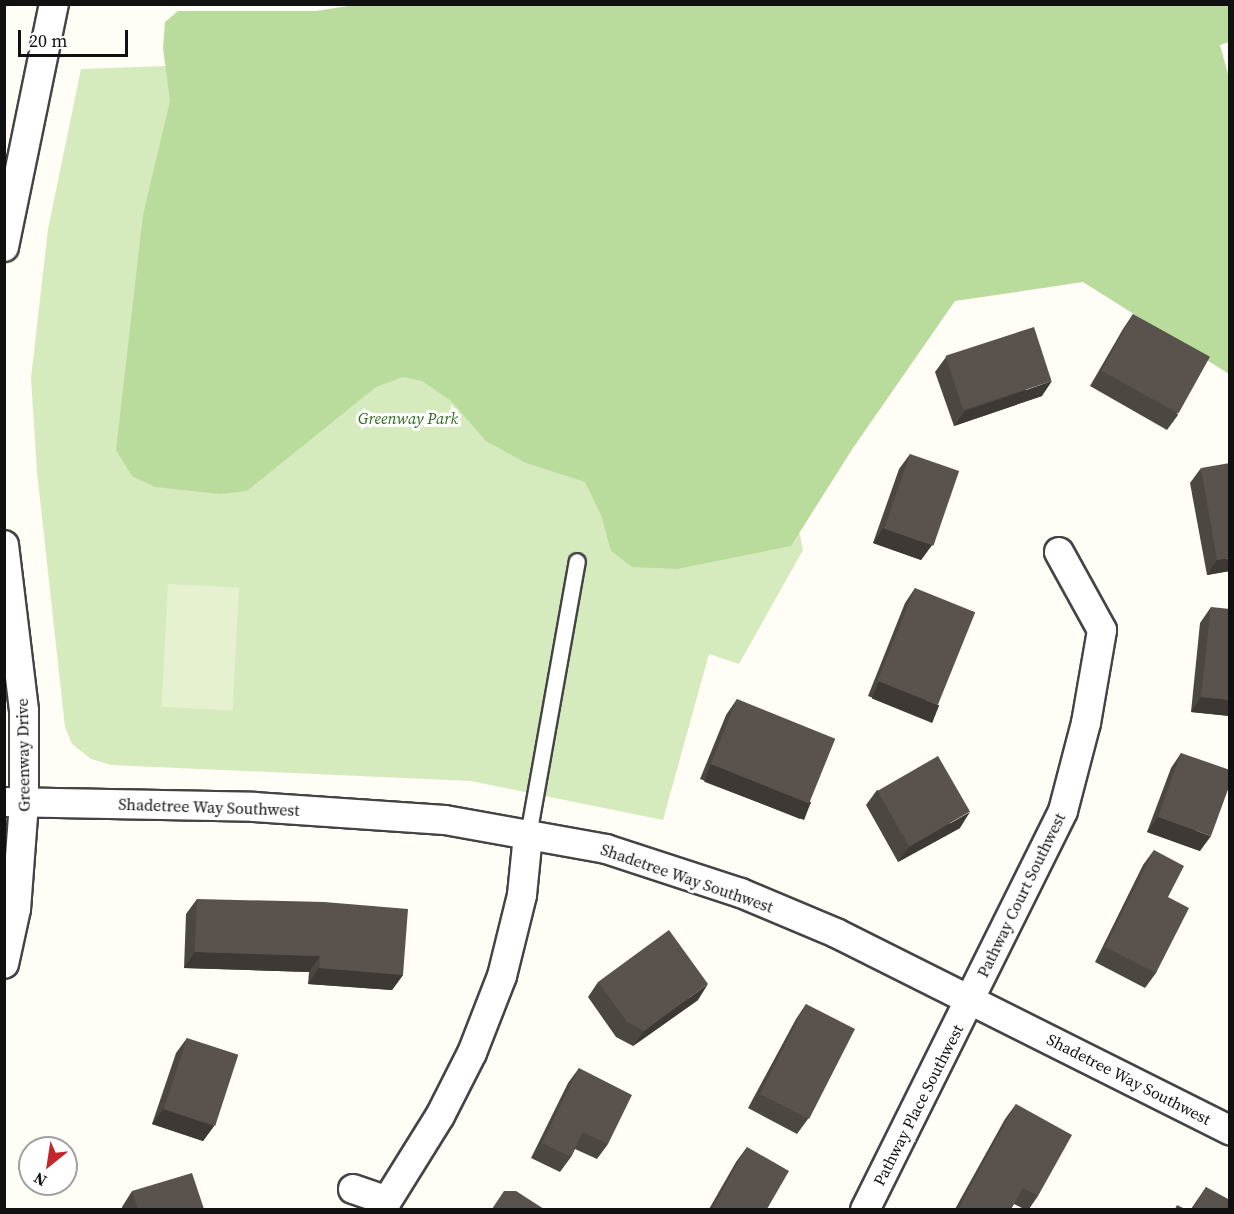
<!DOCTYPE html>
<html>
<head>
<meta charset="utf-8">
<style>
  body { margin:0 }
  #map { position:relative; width:1234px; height:1214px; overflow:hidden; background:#fffdf5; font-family:"Source Serif 4",serif }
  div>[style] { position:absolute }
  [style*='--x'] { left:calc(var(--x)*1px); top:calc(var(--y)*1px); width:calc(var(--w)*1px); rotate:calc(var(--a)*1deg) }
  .green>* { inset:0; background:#d5ebbd }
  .forest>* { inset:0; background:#b9dc9c }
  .pitch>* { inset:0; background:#e6f2cf; transform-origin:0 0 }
  .roads { filter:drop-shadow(2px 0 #444) drop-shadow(-2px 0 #444) drop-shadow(0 2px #444) drop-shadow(0 -2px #444) }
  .service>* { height:15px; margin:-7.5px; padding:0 7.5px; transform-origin:7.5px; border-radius:7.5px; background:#fff }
  .minor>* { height:28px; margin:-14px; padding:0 14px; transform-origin:14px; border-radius:14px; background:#fff }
  .wall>* { inset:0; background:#4d4742 }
  .shaded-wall>* { inset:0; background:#3f3936; transform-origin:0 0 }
  .building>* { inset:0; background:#5a524d; transform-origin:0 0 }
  span { translate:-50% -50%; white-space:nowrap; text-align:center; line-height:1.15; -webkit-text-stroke:6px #fff; paint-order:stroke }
  .park-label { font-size:16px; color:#2f6b1f; font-style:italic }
  .street-label { font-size:16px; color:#111 }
  .frame { position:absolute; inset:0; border:6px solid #111; pointer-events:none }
  .north { position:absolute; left:18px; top:1136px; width:60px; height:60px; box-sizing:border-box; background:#fff; border:2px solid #a0a0a0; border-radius:50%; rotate:210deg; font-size:16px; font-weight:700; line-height:24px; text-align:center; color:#111 }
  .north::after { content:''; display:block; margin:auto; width:21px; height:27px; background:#c4262e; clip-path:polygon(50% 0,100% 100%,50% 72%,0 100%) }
  .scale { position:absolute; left:18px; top:30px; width:110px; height:27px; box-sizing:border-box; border:3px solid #111; border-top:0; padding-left:8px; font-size:18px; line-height:21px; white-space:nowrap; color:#111; -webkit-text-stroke:4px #fff; paint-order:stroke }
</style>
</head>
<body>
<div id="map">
  <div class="green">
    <div style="clip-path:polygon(532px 53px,722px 159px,803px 550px,739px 664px,709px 654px,663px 820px,471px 781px,111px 765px,91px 759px,72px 744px,65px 727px,37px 472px,31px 378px,48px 229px,81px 69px)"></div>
  </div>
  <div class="forest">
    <div style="clip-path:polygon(361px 4px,1229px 5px,1229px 42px,1220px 45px,1230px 81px,1229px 374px,1083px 282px,955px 301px,853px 448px,791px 546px,677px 569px,632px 567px,611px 551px,601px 515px,585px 482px,526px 463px,486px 441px,451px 401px,422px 381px,403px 377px,376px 387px,247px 491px,220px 494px,155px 487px,132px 476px,116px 450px,143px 215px,170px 101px,163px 48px,165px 22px,178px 11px,316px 11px)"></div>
  </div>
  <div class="pitch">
    <div style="left:168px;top:584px;width:71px;height:123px;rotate:3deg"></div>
  </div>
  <div class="roads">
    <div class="service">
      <div style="--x:528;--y:835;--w:278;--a:-79.9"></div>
    </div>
    <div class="minor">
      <div style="--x:4;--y:247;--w:248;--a:-78.4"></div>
      <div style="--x:4;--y:545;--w:167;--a:83.1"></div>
      <div style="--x:24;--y:711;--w:92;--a:90"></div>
      <div style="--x:24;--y:803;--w:106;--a:94.3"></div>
      <div style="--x:16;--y:909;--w:56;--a:102.3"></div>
      <div style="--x:4;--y:802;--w:250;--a:1.1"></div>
      <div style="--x:254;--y:807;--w:191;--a:3.9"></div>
      <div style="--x:445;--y:820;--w:164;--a:10.2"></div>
      <div style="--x:606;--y:849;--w:142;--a:18.1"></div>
      <div style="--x:741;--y:893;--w:103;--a:22.8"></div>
      <div style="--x:836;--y:933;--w:441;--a:26.6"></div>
      <div style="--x:353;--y:1189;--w:36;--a:19"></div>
      <div style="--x:387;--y:1201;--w:100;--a:-58.1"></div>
      <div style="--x:440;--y:1116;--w:71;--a:-63.1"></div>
      <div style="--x:472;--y:1053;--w:83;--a:-68.7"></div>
      <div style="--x:502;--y:976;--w:83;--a:-76.1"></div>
      <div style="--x:522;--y:895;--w:60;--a:-84.3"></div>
      <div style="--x:865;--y:1210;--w:445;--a:-63.6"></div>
      <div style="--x:1063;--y:811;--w:91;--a:-75.4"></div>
      <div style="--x:1086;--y:723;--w:94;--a:-80.2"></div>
      <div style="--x:1102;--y:630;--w:89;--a:-118.9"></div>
    </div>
  </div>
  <div class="wall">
    <div style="clip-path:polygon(1133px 314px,1178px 415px,1167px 430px,1090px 386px,1123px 329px)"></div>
    <div style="clip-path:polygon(946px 357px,1042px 396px,954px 426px,935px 372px)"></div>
    <div style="clip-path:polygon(910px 454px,932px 545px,921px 560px,873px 543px,899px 469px)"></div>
    <div style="clip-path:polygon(1201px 468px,1230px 571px,1207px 575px,1190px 483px)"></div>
    <div style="clip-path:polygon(915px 588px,928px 720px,868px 696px,905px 603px)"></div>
    <div style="clip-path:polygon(1211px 607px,1230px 716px,1191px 712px,1200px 623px)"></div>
    <div style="clip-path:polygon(737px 699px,811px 803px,800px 819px,700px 779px,726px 715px)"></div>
    <div style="clip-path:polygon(1181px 753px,1200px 851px,1147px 832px,1171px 768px)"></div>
    <div style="clip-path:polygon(877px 790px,960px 828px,898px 862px,866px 805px)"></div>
    <div style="clip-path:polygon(1154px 850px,1168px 897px,1156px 973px,1145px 988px,1095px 962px,1143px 865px)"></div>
    <div style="clip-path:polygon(197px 899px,403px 975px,392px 990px,308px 984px,309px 972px,184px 968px,186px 914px)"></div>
    <div style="clip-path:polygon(598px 982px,698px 1000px,633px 1046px,616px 1037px,588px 997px)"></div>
    <div style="clip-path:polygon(806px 1004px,808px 1119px,797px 1134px,748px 1108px,796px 1019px)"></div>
    <div style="clip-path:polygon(187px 1038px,214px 1126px,203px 1141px,152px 1124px,176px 1053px)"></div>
    <div style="clip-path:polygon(579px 1068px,608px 1144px,597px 1159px,575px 1149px,571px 1157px,560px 1172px,531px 1158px,568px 1083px)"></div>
    <div style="clip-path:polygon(1016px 1104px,1038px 1196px,1029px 1209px,1024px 1209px,1014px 1204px,1011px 1209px,955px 1209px,1005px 1119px)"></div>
    <div style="clip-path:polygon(747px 1147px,767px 1209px,709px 1209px,736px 1162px)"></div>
    <div style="clip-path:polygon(1206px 1187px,1230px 1209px,1191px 1209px)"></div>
    <div style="clip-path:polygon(132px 1191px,204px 1209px,122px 1209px,122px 1207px)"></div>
  </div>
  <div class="shaded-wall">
    <div style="clip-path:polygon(1052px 381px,1042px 396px,954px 426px,965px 411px)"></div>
    <div style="clip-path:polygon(883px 528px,932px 545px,921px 560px,873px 543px)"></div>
    <div style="clip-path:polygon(1230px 558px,1230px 571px,1207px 575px,1217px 560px)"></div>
    <div style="left:879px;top:681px;width:65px;height:19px;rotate:22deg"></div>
    <div style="clip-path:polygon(1201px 697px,1230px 700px,1230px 716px,1191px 712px)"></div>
    <div style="left:711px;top:764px;width:107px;height:19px;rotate:21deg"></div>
    <div style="clip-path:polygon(970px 812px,960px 828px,898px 862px,909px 847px)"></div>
    <div style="clip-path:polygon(1158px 817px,1211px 836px,1200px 851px,1147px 832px)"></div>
    <div style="clip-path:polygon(195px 952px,320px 956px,309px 972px,184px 968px)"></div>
    <div style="clip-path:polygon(319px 968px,403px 975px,392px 990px,308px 984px)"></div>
    <div style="clip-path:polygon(708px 984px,698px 1000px,633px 1046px,644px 1031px)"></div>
    <div style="clip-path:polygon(163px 1109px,214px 1126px,203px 1141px,152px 1124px)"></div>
  </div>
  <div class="building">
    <div style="left:1133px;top:314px;width:88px;height:65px;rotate:29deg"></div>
    <div style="left:1034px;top:327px;width:57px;height:93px;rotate:72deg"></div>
    <div style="left:910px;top:454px;width:52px;height:79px;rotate:19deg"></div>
    <div style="clip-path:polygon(1230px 463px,1230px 558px,1217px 560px,1201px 468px)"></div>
    <div style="left:915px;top:588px;width:65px;height:100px;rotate:22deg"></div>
    <div style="clip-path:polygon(1211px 607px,1230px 609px,1230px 700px,1201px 697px)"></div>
    <div style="left:737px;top:699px;width:106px;height:70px;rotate:22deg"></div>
    <div style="clip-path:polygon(1181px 753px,1230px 770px,1230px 784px,1211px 836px,1158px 817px)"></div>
    <div style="left:938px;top:756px;width:64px;height:70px;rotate:60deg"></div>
    <div style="clip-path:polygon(1154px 850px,1184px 866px,1168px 897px,1189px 908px,1156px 973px,1105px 947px)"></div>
    <div style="clip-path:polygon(197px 899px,324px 902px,408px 909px,403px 975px,319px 968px,320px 956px,195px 952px)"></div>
    <div style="clip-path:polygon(669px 930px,708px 984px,644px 1031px,627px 1022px,598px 982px)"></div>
    <div style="left:806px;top:1004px;width:55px;height:101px;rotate:27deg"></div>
    <div style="left:187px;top:1038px;width:54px;height:75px;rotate:18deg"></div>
    <div style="clip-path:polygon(579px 1068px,632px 1095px,608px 1144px,583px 1132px,571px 1157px,542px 1143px)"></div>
    <div style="clip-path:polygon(1016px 1104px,1072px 1135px,1038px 1196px,1023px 1188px,1011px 1209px,959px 1209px,965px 1196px)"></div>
    <div style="clip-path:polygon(747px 1147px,789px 1171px,767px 1209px,712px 1209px)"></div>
    <div style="clip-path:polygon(192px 1173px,204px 1209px,138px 1209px,132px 1191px)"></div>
    <div style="clip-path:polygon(1206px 1187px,1230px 1200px,1230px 1209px,1193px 1209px)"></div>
    <div style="clip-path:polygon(504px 1191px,516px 1191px,544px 1209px,492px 1209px)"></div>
    <div style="clip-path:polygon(1177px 1205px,1185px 1209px,1175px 1209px)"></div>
  </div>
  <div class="park-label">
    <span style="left:408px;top:418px">Greenway Park</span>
  </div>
  <div class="street-label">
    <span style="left:23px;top:755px;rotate:-91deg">Greenway Drive</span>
    <span style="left:209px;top:807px;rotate:2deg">Shadetree Way Southwest</span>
    <span style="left:687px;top:878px;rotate:19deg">Shadetree Way Southwest</span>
    <span style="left:1021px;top:895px;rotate:-64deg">Pathway Court Southwest</span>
    <span style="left:1129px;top:1079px;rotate:27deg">Shadetree Way Southwest</span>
    <span style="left:918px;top:1105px;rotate:-63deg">Pathway Place Southwest</span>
  </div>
  <div class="frame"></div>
  <div class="north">N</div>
  <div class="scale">20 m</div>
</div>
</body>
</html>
